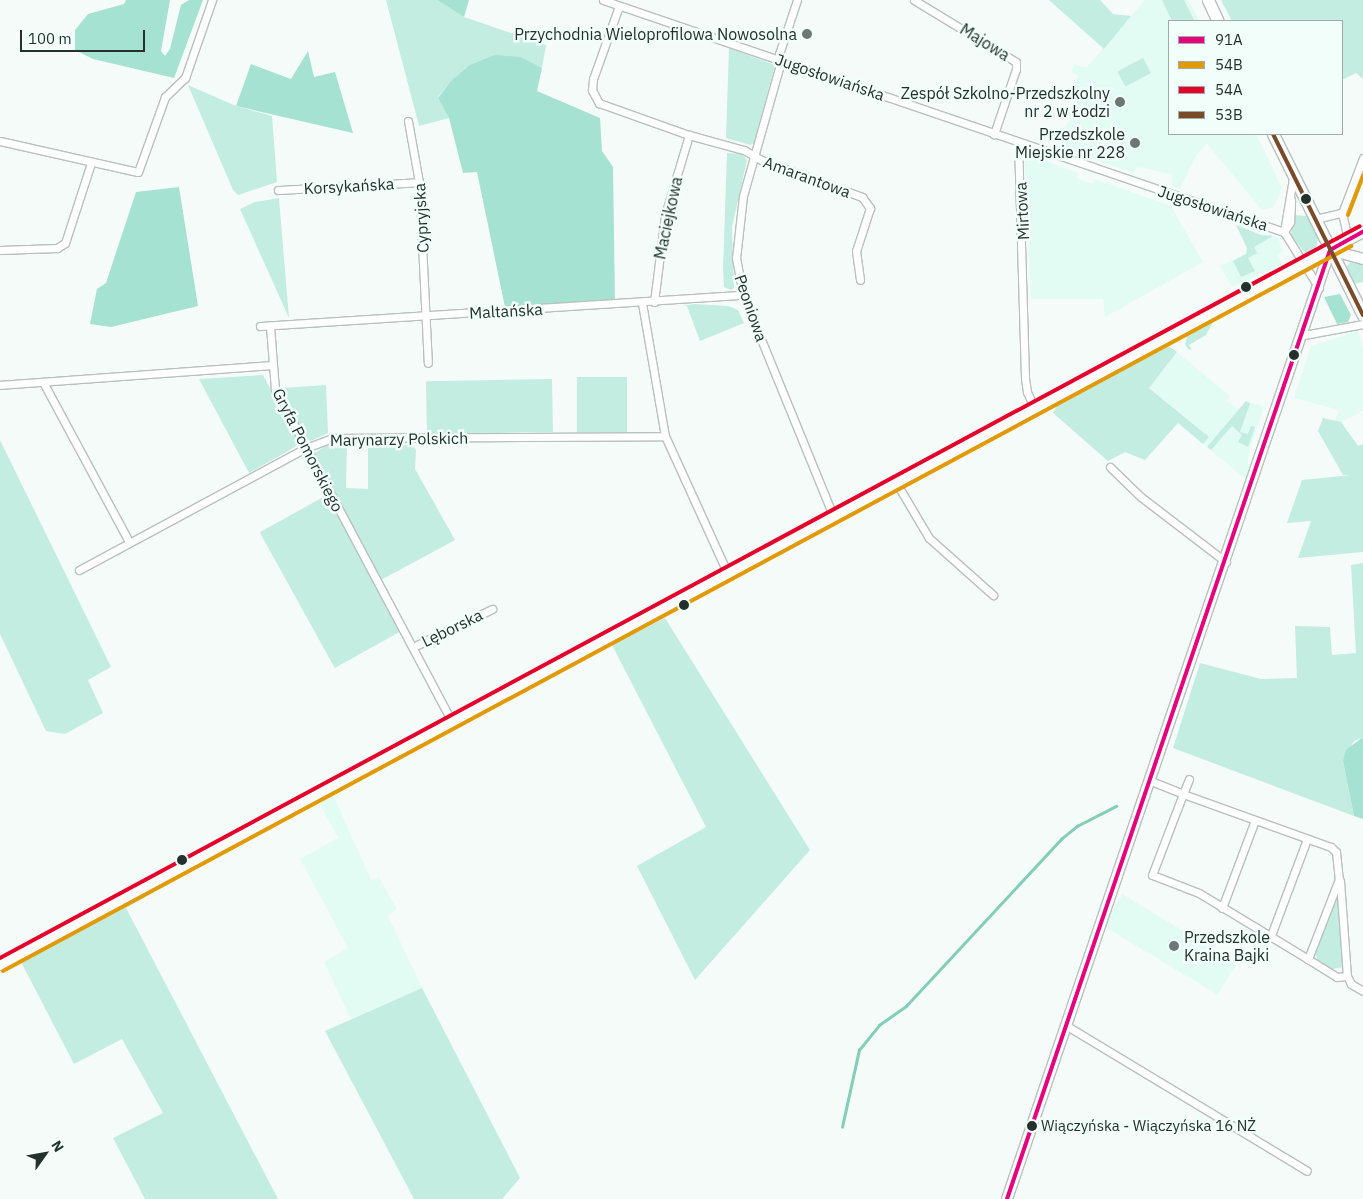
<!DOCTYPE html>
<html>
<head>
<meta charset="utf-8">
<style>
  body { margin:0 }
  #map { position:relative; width:1363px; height:1199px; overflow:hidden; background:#f5fbf9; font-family:"IBM Plex Sans",sans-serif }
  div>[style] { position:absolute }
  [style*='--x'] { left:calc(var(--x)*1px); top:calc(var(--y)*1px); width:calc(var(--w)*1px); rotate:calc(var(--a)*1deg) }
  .built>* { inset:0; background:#e2fcf3; transform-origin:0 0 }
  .green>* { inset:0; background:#c2ede0; transform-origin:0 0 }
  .forest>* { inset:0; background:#a5e2d1 }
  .stream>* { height:2.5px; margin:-1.25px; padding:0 1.25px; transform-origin:1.25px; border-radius:1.25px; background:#82ceb9 }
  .roads { filter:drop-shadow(1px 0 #b8c1be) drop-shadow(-1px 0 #b8c1be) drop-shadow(0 1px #b8c1be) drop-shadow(0 -1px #b8c1be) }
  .street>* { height:7px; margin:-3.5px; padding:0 3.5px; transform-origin:3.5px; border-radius:3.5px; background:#fefefe }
  .secondary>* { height:10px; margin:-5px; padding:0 5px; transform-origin:5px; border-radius:5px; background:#fefefe }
  .primary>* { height:11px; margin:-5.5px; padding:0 5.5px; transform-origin:5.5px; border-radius:5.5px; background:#fefefe }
  .bus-1>* { height:4px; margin:-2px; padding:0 2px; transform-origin:2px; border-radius:2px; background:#e5007d }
  .bus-2>* { height:4px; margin:-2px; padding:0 2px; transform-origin:2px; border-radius:2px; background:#e29a04 }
  .bus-3>* { height:4px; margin:-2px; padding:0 2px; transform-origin:2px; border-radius:2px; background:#e4002b }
  .bus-4>* { height:4px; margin:-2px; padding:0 2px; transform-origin:2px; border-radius:2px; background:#7a4b2a }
  .dots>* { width:14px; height:14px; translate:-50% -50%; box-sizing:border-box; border:2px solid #f2fefa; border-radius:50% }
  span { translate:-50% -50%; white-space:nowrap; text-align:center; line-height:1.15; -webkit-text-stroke:5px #f2fefa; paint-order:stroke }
  .bus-label { font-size:15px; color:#24302c }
  .left { translate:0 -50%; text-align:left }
  .poi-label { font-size:16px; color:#24302c }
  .right { translate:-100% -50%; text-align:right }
  .street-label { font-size:16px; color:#24302c }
  .legend { position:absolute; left:1168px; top:20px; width:175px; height:115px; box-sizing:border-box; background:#f2fefa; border:1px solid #a0aca8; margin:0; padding:6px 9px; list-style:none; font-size:15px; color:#24302c }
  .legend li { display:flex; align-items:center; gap:10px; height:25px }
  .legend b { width:25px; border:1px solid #a0aca8 }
  .north { position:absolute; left:20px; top:1129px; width:50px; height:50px; -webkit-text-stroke:4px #f2fefa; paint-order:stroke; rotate:58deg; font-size:14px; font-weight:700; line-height:20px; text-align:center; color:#24302c }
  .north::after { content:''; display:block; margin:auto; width:18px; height:22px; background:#24302c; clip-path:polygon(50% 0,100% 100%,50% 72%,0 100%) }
  .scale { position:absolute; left:20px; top:30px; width:125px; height:22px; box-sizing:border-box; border:2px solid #24302c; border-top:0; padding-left:6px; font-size:15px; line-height:18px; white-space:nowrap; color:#24302c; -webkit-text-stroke:4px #f2fefa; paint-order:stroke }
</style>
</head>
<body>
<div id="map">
  <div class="built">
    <div style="clip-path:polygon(1145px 0,1188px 0,1200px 21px,1169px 21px,1169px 134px,1256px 134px,1282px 188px,1274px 207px,1262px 210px,1207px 144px,1196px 156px,1180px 189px,1172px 186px,1172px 175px,1167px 173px,1137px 167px,1134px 173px,1051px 145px,1079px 109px,1063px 95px,1079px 76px,1071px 72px,1074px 64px,1086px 68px)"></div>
    <div style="clip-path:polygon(1024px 153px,1078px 173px,1076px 178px,1093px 184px,1095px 179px,1171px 206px,1203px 262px,1105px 317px,1103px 299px,1031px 299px)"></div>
    <div style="clip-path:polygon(1269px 234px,1278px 238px,1283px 251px,1278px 255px,1283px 264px,1232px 287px,1220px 266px,1246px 254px)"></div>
    <div style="clip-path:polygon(1358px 331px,1363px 348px,1363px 411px,1339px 423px,1335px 421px,1339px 410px,1294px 398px,1311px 346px)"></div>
    <div style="clip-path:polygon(1177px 352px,1230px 396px,1227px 401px,1239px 409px,1246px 401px,1264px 407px,1248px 454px,1248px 481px,1203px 444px,1209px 437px,1149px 387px)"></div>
    <div style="clip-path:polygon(333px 795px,371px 880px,379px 877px,397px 909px,388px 916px,422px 988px,351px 1019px,324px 962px,348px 948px,300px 859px,338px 838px,319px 802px)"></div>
    <div style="left:1122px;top:894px;width:134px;height:37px;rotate:31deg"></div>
  </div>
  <div class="green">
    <div style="clip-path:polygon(386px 0,437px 0,464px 17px,546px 45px,542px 68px,521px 57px,450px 82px,438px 97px,449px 118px,419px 126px)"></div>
    <div style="clip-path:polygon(1049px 0,1100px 0,1113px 14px,1131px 16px,1104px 49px)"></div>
    <div style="clip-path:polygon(1162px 0,1184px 0,1194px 20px,1172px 21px)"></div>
    <div style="clip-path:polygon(1221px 0,1363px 0,1363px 79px,1356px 73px,1342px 80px,1342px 21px,1232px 21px)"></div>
    <div style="clip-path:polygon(729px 48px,775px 65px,754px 143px,750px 145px,726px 138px)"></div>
    <div style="left:1143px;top:58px;width:17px;height:29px;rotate:62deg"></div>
    <div style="clip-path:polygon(188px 85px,236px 106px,272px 116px,277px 182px,238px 195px,233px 190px)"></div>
    <div style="clip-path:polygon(727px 153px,742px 154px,747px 160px,732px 227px,734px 288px,731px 290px,724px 287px,723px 270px)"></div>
    <div style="clip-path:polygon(279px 198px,279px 199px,289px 318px,240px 209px,255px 202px)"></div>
    <div style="clip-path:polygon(1294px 215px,1307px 216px,1318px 239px,1316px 248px,1308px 257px,1291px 235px)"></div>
    <div style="clip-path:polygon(1236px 225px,1261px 235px,1273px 236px,1254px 247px,1257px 253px,1248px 258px,1255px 271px,1241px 277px,1233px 261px,1246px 254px,1247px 248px)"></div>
    <div style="clip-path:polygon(1351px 261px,1363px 263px,1363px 282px,1354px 284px,1346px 268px)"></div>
    <div style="clip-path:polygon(694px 304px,728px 306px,738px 310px,744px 323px,700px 341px,687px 306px,683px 306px)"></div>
    <div style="clip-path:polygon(1215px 318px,1206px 335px,1189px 345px,1192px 350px,1188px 349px,1185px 344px,1187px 336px)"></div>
    <div style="clip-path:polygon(1167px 345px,1177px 352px,1149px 388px,1209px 437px,1203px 444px,1178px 423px,1145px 460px,1125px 452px,1108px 461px,1053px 413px,1057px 406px)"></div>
    <div style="clip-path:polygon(263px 375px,298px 442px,295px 447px,249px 473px,199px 379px)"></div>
    <div style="left:627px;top:377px;width:55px;height:50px;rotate:90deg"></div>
    <div style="left:552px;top:379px;width:53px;height:126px;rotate:89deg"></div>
    <div style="clip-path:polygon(326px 385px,328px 433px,311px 441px,307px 439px,281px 388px)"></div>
    <div style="clip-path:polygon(1246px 401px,1250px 404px,1240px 432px,1248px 434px,1251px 426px,1255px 427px,1248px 447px,1238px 442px,1242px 435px,1232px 426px,1211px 450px,1207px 447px)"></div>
    <div style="clip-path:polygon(1323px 418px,1341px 422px,1358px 446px,1363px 444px,1363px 552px,1298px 558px,1311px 521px,1287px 523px,1302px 480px,1351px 475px,1343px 475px,1318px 431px)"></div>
    <div style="clip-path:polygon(0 440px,111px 667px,88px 680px,103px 713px,65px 734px,46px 731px,0 634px)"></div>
    <div style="clip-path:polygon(347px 444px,346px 488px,368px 489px,368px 445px,413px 445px,416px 450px,415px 469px,455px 540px,381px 580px,314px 453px,326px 446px)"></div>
    <div style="left:327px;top:495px;width:155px;height:77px;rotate:61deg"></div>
    <div style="clip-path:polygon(1363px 563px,1363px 737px,1354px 741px,1343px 761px,1354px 816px,1173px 748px,1200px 663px,1261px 679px,1297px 678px,1295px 626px,1330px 627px,1332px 655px,1356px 653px,1351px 565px)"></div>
    <div style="clip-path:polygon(665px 618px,810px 850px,695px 980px,637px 866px,706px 827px,612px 645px)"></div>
    <div style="clip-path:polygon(151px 889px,154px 892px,126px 908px,278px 1199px,145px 1199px,113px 1138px,163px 1113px,122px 1039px,74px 1064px,20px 960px)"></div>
    <div style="clip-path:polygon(1338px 900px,1344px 967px,1332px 969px,1319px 962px,1314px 952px,1334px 901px)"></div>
    <div style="clip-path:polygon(422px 988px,520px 1178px,502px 1199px,414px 1199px,325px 1031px)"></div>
  </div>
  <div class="forest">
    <div style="clip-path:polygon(126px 0,170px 0,161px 51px,165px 56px,170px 49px,181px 5px,189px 0,203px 0,174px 78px,93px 59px,75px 50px,75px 30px,88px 14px,124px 4px)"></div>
    <div style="clip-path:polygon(437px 0,469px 0,464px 17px)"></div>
    <div style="clip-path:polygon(308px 51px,314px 77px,335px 72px,353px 133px,236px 106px,251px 64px,291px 79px)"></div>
    <div style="clip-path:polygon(495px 55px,521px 57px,542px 68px,537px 91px,600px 118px,602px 151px,613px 167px,615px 301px,505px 307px,477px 172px,463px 173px,449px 118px,438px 98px,450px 82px,470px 65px)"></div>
    <div style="clip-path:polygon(179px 187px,198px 306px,111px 327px,90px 324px,97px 289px,106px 283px,136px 192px)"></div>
    <div style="clip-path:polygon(1340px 294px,1351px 315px,1348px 322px,1337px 324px,1324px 297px)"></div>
    <div style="clip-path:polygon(1363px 737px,1363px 819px,1354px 816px,1343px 761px,1346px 750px)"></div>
  </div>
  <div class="stream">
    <div style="--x:842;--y:1127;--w:79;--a:-77.6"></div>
    <div style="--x:859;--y:1050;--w:32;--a:-51"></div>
    <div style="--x:879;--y:1025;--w:33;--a:-35"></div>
    <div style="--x:906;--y:1006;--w:228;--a:-47.1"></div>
    <div style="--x:1061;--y:839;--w:21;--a:-39"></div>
    <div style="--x:1077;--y:826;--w:44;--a:-27.1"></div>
  </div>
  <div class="roads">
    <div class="street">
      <div style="--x:603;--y:0;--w:719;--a:18.81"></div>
      <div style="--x:797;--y:0;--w:57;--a:108.4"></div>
      <div style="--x:779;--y:54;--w:14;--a:90"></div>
      <div style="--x:779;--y:68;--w:133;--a:105.7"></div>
      <div style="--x:743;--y:196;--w:62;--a:96.4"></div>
      <div style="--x:736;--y:258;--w:38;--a:79"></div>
      <div style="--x:743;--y:295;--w:241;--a:67.8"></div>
      <div style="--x:914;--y:0;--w:119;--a:31.3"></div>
      <div style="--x:1016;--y:62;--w:7;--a:90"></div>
      <div style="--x:1016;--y:69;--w:69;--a:108.7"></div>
      <div style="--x:619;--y:6;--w:77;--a:109.6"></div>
      <div style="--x:593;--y:79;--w:11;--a:95"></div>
      <div style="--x:592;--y:90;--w:15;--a:62"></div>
      <div style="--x:599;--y:103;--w:96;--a:19.6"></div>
      <div style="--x:689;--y:135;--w:57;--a:15.3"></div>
      <div style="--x:744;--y:150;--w:20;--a:30"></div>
      <div style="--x:761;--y:160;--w:108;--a:20.1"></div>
      <div style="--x:862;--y:197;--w:14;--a:54"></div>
      <div style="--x:870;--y:208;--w:45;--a:108"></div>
      <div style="--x:856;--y:251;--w:29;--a:82"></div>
      <div style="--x:408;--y:121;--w:62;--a:79.8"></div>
      <div style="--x:419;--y:182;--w:181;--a:87.2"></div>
      <div style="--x:0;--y:141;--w:141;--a:12.7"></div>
      <div style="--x:138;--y:172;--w:80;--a:-70.2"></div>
      <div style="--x:165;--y:97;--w:28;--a:-44"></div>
      <div style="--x:185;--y:78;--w:83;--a:-70.9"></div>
      <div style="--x:1018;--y:142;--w:236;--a:88.3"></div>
      <div style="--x:1025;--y:378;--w:14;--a:82"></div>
      <div style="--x:1027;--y:392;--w:19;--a:65"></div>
      <div style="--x:1293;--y:178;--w:55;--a:99.5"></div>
      <div style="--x:1284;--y:232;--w:66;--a:58"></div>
      <div style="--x:278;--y:190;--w:141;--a:-3.2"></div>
      <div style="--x:1342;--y:213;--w:59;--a:-69.1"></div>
      <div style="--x:1342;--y:213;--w:28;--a:77"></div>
      <div style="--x:1315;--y:219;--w:28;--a:-13"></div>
      <div style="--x:1284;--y:232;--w:12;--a:-59"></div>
      <div style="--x:1290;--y:222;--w:22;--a:-87"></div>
      <div style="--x:0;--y:250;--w:57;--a:-2"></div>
      <div style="--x:57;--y:248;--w:9;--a:-32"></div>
      <div style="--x:65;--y:243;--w:84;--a:-72"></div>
      <div style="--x:654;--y:302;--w:88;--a:-82.8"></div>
      <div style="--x:665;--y:215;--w:84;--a:-73.3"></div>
      <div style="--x:642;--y:303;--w:135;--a:80.2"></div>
      <div style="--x:665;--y:436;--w:152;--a:65.5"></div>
      <div style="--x:260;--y:326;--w:484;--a:-3.7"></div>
      <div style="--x:270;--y:326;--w:63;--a:85.5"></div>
      <div style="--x:275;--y:389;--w:377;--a:62"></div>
      <div style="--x:1304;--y:335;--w:60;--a:-10.6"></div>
      <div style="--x:43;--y:382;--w:182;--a:61.7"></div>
      <div style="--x:0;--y:385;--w:273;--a:-4.2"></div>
      <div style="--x:1110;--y:467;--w:43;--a:44.1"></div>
      <div style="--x:1141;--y:497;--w:107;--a:37.4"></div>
      <div style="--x:897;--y:484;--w:63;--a:59.3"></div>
      <div style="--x:929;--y:538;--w:86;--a:41.7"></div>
      <div style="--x:79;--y:570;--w:258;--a:-28.3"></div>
      <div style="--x:306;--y:448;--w:28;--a:-21"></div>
      <div style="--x:332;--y:438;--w:333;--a:-0.3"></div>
      <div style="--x:413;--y:647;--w:88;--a:-25.7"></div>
      <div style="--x:1151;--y:781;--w:35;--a:22"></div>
      <div style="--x:1183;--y:794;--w:157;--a:19.7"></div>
      <div style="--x:1331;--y:847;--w:7;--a:45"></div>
      <div style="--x:1336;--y:852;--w:27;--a:84"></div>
      <div style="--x:1339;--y:879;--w:86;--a:111.2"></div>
      <div style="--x:1308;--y:959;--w:127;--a:-148.8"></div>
      <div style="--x:1199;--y:893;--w:50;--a:-159"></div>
      <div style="--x:1152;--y:875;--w:87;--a:-69.1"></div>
      <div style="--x:1183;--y:794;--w:16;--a:-68"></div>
      <div style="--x:1340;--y:881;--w:95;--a:85.8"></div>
      <div style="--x:1222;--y:908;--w:94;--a:-69.4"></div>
      <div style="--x:1270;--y:938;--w:106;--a:-69.5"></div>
      <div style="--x:1308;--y:959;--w:34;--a:32"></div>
      <div style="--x:1337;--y:977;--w:10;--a:-6"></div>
      <div style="--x:1347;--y:976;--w:9;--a:63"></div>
      <div style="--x:1351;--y:984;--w:14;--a:30"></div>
      <div style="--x:1067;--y:1026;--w:280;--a:31.1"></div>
    </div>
    <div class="secondary">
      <div style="--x:1330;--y:250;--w:34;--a:15"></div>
      <div style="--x:0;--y:965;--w:1548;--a:-28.27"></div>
      <div style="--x:1007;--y:1199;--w:1002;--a:-71.2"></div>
    </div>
    <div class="primary">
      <div style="--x:1208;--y:0;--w:23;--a:65"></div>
      <div style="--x:1273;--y:134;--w:202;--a:63.6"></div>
    </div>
  </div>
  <div class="bus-1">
    <div style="--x:1330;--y:250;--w:38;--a:-29"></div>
    <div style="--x:1007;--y:1199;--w:1002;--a:-71.2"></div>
  </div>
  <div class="bus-2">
    <div style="--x:1348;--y:215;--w:42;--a:-69"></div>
    <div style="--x:3;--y:971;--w:1531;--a:-28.27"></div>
  </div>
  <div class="bus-3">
    <div style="--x:0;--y:958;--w:1544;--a:-28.29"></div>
  </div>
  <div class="bus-4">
    <div style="--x:1273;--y:134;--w:202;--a:63.6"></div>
  </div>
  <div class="dots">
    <div style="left:807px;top:34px;background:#6d7774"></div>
    <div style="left:1120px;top:102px;background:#6d7774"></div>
    <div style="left:1135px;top:143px;background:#6d7774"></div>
    <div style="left:1306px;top:199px;background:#24302c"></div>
    <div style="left:1246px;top:287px;background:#24302c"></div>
    <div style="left:1294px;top:355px;background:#24302c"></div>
    <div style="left:684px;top:605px;background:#24302c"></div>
    <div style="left:182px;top:860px;background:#24302c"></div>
    <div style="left:1174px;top:946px;background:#6d7774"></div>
    <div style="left:1032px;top:1126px;background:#24302c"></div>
  </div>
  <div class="bus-label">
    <span class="left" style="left:1041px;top:1126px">Wiączyńska - Wiączyńska 16 NŻ</span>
  </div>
  <div class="poi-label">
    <span class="right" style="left:797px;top:34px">Przychodnia Wieloprofilowa Nowosolna</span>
    <span class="right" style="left:1110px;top:102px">Zespół Szkolno-Przedszkolny<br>nr 2 w Łodzi</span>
    <span class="right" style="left:1125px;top:143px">Przedszkole<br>Miejskie nr 228</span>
    <span class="left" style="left:1184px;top:946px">Przedszkole<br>Kraina Bajki</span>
  </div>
  <div class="street-label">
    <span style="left:985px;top:42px;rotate:32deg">Majowa</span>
    <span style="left:830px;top:77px;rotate:19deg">Jugosłowiańska</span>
    <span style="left:807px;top:177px;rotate:20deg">Amarantowa</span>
    <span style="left:349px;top:186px;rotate:-3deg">Korsykańska</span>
    <span style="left:1213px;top:208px;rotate:18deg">Jugosłowiańska</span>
    <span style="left:1022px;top:211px;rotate:-93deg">Mirtowa</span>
    <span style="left:421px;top:218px;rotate:-93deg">Cypryjska</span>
    <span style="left:668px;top:218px;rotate:-78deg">Maciejkowa</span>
    <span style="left:751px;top:308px;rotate:71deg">Peoniowa</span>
    <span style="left:506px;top:311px;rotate:-3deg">Maltańska</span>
    <span style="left:399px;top:439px;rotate:-1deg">Marynarzy Polskich</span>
    <span style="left:308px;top:450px;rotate:63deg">Gryfa Pomorskiego</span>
    <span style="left:452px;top:628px;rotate:-26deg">Lęborska</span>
  </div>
  <ul class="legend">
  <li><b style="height:6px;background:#e5007d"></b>91A</li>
  <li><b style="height:6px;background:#e29a04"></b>54B</li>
  <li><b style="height:6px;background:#e4002b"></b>54A</li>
  <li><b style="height:6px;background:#7a4b2a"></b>53B</li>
  </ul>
  <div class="north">N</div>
  <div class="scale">100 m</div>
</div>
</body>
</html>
